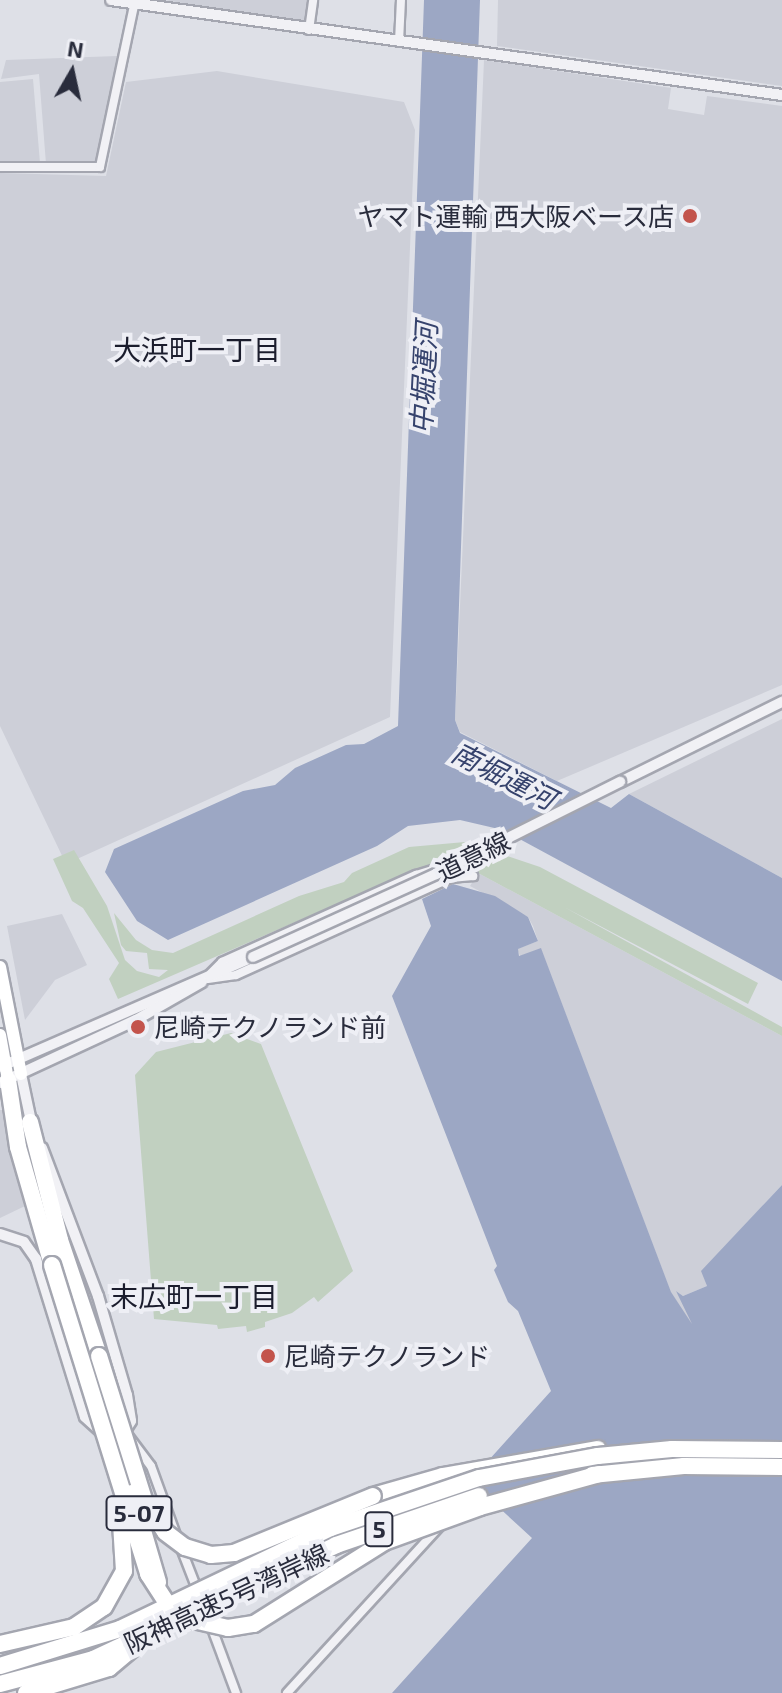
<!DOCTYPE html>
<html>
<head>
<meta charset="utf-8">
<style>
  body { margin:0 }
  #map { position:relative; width:782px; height:1693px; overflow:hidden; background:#dee0e7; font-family:"Exo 2","Noto Sans JP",sans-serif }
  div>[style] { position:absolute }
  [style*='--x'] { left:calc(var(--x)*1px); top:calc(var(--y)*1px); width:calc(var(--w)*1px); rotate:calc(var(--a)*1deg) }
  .built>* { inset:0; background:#cdcfd8 }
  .green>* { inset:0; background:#c1d0c0 }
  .water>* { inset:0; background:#9ca7c4 }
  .roads { filter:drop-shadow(2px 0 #a4a6b0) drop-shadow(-2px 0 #a4a6b0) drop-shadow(0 2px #a4a6b0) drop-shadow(0 -2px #a4a6b0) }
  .minor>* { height:8px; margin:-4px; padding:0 4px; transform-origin:4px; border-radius:4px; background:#f1f1f5 }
  .tertiary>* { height:10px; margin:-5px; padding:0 5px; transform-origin:5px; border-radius:5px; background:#f1f1f5 }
  .secondary>* { height:12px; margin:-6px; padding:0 6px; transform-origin:6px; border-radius:6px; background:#fff }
  .motorway>* { height:16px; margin:-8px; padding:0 8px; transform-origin:8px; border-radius:8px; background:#fff }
  .bridges { filter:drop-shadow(2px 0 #a4a6b0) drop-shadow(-2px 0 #a4a6b0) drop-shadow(0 2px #a4a6b0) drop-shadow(0 -2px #a4a6b0) }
  .tertiary-bridge>* { height:10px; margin:-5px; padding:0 5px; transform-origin:5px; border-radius:5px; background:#f1f1f5 }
  .motorway-bridge>* { height:16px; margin:-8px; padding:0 8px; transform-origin:8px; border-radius:8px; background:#fff }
  .dots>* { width:22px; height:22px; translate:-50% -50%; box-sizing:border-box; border:4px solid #eeeff5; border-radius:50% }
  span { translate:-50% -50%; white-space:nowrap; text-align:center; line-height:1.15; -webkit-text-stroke:8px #eeeff5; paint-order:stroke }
  .shield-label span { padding:2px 6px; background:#eeeff5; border:2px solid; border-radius:6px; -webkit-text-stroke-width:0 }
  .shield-label { font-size:24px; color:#292c3c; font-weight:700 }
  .poi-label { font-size:26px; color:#292c3c }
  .right { translate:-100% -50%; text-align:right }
  .left { translate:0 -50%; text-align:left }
  .street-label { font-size:26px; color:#292c3c }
  .neighbourhood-label { font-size:28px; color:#1b1d2d }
  .water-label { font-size:28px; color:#36436d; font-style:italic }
  .north { position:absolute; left:32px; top:32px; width:80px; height:80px; -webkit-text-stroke:6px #eeeff5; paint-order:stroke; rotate:9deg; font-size:22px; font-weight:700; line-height:32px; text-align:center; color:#292c3c }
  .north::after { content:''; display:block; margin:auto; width:28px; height:36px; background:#292c3c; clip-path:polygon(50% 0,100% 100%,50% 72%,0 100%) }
</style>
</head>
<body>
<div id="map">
  <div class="built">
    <div style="clip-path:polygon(163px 0,308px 0,305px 22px)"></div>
    <div style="clip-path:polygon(498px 0,782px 0,782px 86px,497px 46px)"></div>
    <div style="clip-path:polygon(117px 56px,96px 163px,46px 164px,39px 74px,1px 79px,6px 60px)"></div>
    <div style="clip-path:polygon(484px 60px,671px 88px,668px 109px,704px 115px,707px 96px,782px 106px,782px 685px,557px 781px,460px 732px,455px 720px)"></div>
    <div style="clip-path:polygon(217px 71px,404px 102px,415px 130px,390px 717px,66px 864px,0 726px,0 173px,106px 176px,126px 82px)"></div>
    <div style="clip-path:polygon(33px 79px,40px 163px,0 162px,0 82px)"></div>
    <div style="clip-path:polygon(782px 719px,782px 878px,629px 794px)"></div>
    <div style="clip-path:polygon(478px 873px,782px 1036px,782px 1185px,702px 1271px,707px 1286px,683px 1296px,676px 1291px,695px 1323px,692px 1325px,671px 1293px,541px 949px,520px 956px,517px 949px,538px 941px,533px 926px,528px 917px,470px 886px)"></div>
    <div style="clip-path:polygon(62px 914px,87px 965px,55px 980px,25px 1020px,7px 926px)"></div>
    <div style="clip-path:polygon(0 1110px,5px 1110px,25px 1206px,0 1218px)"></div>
  </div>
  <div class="green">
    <div style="clip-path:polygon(465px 842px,540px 867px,758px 983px,748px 1004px,564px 907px,782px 1027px,782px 1036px,478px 873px,447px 865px,411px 872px,118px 999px,109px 979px,119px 963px,83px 908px,72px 901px,53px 859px,74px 850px,107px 906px,125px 960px,137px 971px,159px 977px,168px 970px,149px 969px,147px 953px,126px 951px,121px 945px,114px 913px,136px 940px,152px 950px,173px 953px,299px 896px,344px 882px,352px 873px,409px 847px)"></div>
    <div style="clip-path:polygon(231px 1033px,261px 1044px,353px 1271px,318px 1302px,314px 1297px,292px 1313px,265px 1322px,265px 1327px,247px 1332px,246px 1326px,218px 1329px,217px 1325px,154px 1319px,135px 1075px,156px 1052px)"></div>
  </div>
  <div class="water">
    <div style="clip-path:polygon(424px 0,480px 0,455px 720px,460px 733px,611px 808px,629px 794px,782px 878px,782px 981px,503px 830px,460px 820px,408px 826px,377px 846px,168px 940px,137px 921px,105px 872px,114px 849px,243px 791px,275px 785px,295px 768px,346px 745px,364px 744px,398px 726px)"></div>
    <div style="clip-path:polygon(453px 884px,495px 896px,528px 917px,538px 941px,518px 949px,519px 956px,541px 948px,671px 1292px,692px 1324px,676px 1291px,683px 1296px,707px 1286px,701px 1271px,782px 1185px,782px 1693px,392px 1693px,532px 1538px,470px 1481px,551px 1391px,518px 1311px,508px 1302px,494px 1270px,497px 1266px,392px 996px,431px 926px,422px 899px)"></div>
  </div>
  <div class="roads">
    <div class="minor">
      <div style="--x:309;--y:30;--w:30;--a:-82"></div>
      <div style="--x:399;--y:42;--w:42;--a:-87.3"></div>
      <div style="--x:0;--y:167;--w:100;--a:0"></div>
      <div style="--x:100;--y:167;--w:165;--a:-78.1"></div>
      <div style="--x:210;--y:974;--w:17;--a:-45"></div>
      <div style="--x:222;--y:962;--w:213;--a:-24.2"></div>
      <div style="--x:416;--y:875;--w:21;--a:-17"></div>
      <div style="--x:436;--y:869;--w:38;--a:11"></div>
      <div style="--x:208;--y:979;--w:28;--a:-8"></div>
      <div style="--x:236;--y:975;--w:236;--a:-24.3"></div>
      <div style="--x:451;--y:878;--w:22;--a:-5"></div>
      <div style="--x:129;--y:1437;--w:36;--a:53"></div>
      <div style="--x:151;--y:1466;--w:73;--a:70.1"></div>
      <div style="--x:181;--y:1548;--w:66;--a:68.8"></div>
      <div style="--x:210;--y:1623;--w:75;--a:69.6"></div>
      <div style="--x:287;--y:1693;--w:228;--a:-47.5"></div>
    </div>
    <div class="tertiary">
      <div style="--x:111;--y:0;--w:678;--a:8.06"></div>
      <div style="--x:620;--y:782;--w:181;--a:-26.3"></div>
      <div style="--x:0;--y:1067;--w:276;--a:-23.5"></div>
      <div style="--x:21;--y:1074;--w:53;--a:78.1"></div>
      <div style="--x:0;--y:1083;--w:150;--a:-24.9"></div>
      <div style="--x:136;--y:1020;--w:76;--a:-29.9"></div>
      <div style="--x:42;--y:1148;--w:158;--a:69.3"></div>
      <div style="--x:98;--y:1296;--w:103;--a:73.7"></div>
      <div style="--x:127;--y:1395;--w:26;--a:81"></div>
      <div style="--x:131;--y:1421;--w:15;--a:122"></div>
      <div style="--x:0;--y:1234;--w:25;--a:18"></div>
      <div style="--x:24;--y:1242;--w:21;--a:55"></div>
      <div style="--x:36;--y:1259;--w:165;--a:72.8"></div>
      <div style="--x:85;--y:1417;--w:25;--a:42"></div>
    </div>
    <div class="secondary">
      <div style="--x:0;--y:967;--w:109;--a:78.9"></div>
      <div style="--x:0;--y:1035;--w:46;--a:79.9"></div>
    </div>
    <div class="motorway">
      <div style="--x:8;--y:1080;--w:68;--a:81.5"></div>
      <div style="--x:18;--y:1147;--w:123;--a:73.9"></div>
      <div style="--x:30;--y:1122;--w:122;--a:75.7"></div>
      <div style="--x:60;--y:1240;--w:122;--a:71.4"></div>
      <div style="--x:373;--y:1496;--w:73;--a:-15.9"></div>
      <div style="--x:443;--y:1476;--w:157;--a:-9.9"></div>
    </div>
  </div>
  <div class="bridges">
    <div class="tertiary-bridge">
      <div style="--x:253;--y:957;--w:201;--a:-24.4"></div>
      <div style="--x:436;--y:874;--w:206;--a:-26.6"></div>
    </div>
    <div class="motorway-bridge">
      <div style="--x:52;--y:1265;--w:324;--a:72.7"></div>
      <div style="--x:148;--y:1574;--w:35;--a:57"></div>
      <div style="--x:167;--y:1603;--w:27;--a:36"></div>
      <div style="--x:189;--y:1619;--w:40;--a:13"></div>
      <div style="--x:228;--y:1628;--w:26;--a:-9"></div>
      <div style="--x:254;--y:1624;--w:154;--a:-32.2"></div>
      <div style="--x:384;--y:1542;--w:102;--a:-20"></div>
      <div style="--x:480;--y:1507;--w:124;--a:-15.4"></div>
      <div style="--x:99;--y:1356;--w:154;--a:72.6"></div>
      <div style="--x:145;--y:1503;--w:35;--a:55"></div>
      <div style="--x:165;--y:1532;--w:25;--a:37"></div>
      <div style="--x:185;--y:1547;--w:27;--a:17"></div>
      <div style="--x:211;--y:1555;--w:23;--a:-5"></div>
      <div style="--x:234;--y:1553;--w:150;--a:-22.3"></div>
      <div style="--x:592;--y:1475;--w:92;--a:-5.6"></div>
      <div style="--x:684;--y:1466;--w:98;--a:0.6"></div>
      <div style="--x:132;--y:1493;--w:93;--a:73.7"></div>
      <div style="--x:0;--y:1644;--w:76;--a:-12.9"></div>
      <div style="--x:74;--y:1627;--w:36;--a:-34"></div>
      <div style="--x:104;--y:1607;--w:41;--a:-60.9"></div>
      <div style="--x:124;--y:1571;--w:48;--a:-93.6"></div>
      <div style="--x:0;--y:1666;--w:126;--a:-17.1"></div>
      <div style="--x:120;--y:1629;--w:234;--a:-25.6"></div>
      <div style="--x:331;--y:1528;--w:156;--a:-18.7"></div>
      <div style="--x:479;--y:1478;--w:121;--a:-10.5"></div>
      <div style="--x:598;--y:1456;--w:74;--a:-5.4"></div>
      <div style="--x:672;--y:1449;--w:110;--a:0.5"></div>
      <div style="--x:0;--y:1684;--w:96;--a:-15"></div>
      <div style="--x:93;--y:1659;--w:268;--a:-25.1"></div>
      <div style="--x:336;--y:1545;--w:151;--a:-18.9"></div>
      <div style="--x:26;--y:1693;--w:87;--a:-16.8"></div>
      <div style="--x:109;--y:1668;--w:38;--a:-40"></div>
    </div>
  </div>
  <div class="dots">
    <div style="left:690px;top:216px;background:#c3544c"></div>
    <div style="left:138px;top:1027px;background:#c3544c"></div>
    <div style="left:268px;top:1356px;background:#c3544c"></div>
  </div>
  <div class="shield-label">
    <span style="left:139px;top:1513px">5-07</span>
    <span style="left:379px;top:1529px">5</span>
  </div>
  <div class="poi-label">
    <span class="right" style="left:674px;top:216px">ヤマト運輸 西大阪ベース店</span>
    <span class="left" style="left:154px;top:1027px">尼崎テクノランド前</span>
    <span class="left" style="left:284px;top:1356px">尼崎テクノランド</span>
  </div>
  <div class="street-label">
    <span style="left:473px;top:856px;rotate:-26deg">道意線</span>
    <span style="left:226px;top:1598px;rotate:-25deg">阪神高速5号湾岸線</span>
  </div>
  <div class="neighbourhood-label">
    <span style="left:197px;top:349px">大浜町一丁目</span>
    <span style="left:194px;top:1296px">末広町一丁目</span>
  </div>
  <div class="water-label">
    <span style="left:423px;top:378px;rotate:-87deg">中堀運河</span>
    <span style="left:504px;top:775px;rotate:27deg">南堀運河</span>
  </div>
  <div class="north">N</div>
</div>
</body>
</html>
